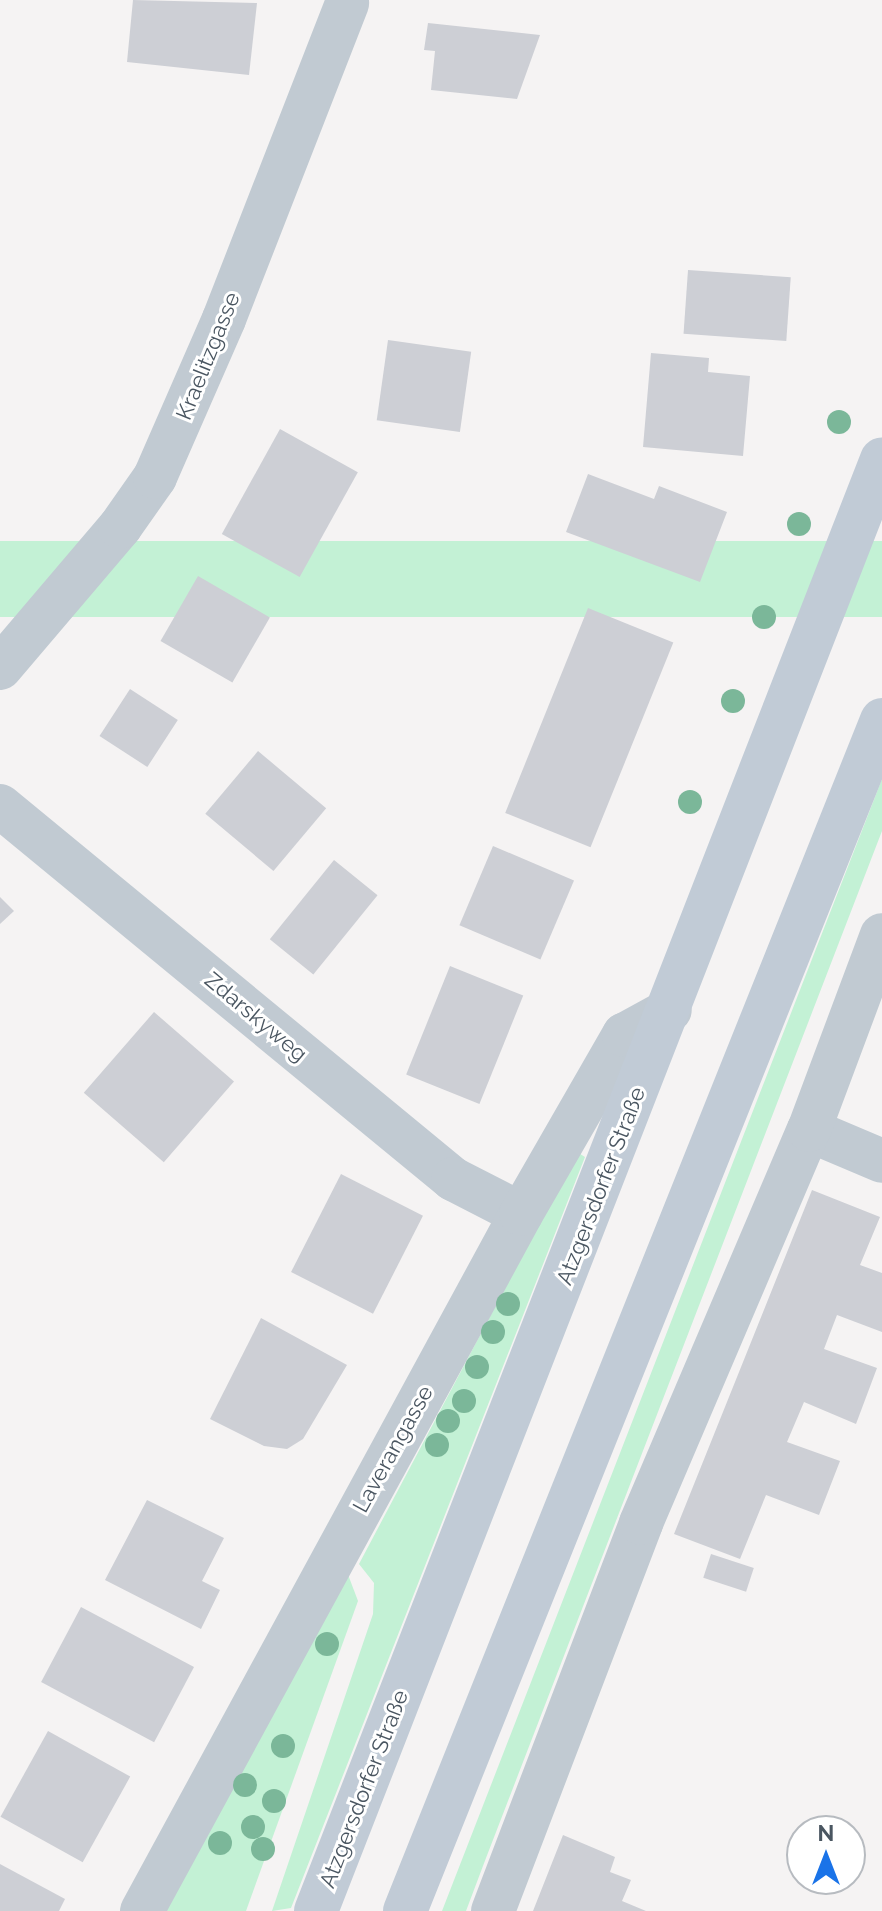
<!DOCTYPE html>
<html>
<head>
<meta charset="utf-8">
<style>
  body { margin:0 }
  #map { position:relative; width:882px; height:1911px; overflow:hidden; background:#f5f3f3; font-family:Raleway,sans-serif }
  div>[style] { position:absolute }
  .green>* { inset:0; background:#c3f1d5; transform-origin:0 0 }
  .building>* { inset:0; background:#cdcfd5; transform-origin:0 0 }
  .minor>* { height:44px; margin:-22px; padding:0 22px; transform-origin:22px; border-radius:22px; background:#c1cad2 }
  .secondary>* { height:44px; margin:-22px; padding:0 22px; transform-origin:22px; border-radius:22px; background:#c1cbd6 }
  .trees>* { width:24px; height:24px; margin:-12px; border-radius:50%; background:#7bb799 }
  span { translate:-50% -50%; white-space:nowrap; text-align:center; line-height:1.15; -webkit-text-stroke:6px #fff; paint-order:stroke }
  .street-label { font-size:22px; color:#4a5661 }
  .north { position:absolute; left:786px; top:1815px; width:80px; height:80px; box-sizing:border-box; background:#fff; border:2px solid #b7bbc0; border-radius:50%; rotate:0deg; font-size:22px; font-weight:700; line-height:32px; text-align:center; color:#4a5661 }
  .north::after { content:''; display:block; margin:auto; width:28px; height:36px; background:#1a73e8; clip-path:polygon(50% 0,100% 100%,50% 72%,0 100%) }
</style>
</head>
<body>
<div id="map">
  <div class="green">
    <div style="left:882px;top:541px;width:76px;height:1470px;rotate:90deg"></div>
    <div style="clip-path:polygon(882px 779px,882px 831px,486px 1858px,466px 1911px,442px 1911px)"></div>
    <div style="clip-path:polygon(577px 1152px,585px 1157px,291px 1908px,272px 1911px,373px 1614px,374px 1583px,359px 1564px)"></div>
    <div style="clip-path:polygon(341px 1556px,358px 1601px,246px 1911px,151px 1911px)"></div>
  </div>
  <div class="building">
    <div style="clip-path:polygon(133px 0,257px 3px,249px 75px,127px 62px)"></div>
    <div style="clip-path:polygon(428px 23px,540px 35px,517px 99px,431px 90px,435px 51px,424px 50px)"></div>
    <div style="left:688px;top:270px;width:103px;height:64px;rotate:4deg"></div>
    <div style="left:388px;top:340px;width:84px;height:81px;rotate:8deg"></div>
    <div style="clip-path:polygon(651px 353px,709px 358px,708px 372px,750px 376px,743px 456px,643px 447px)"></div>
    <div style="left:280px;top:429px;width:89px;height:120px;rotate:29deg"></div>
    <div style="clip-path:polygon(588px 474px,654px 499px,659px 486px,727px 512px,700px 582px,566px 532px)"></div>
    <div style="left:198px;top:576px;width:83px;height:75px;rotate:30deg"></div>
    <div style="left:588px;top:608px;width:92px;height:221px;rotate:22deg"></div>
    <div style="left:130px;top:689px;width:57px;height:56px;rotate:33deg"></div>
    <div style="left:258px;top:751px;width:89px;height:82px;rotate:40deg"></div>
    <div style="left:493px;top:846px;width:88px;height:86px;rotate:23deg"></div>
    <div style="left:334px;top:860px;width:56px;height:102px;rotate:39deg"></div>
    <div style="clip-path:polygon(0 897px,14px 911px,0 924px)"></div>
    <div style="left:450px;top:966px;width:79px;height:117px;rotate:22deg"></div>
    <div style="left:154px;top:1012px;width:106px;height:107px;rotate:41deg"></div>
    <div style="left:341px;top:1174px;width:92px;height:110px;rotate:27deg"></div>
    <div style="clip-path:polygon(812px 1190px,880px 1217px,860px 1265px,882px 1273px,882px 1332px,837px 1315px,824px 1349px,877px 1368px,856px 1424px,804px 1402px,787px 1442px,840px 1461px,819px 1515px,766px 1495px,740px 1559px,674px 1534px)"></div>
    <div style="clip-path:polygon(261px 1318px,347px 1365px,303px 1439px,287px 1449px,264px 1446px,210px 1419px)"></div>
    <div style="clip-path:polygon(147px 1500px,224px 1538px,202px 1581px,220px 1590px,201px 1629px,105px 1580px)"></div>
    <div style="left:711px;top:1554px;width:45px;height:25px;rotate:18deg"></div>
    <div style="left:81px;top:1607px;width:128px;height:85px;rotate:28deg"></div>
    <div style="left:48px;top:1731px;width:94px;height:98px;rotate:29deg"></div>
    <div style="clip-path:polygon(563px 1835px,615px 1857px,610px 1872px,631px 1880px,622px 1901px,646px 1911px,533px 1911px)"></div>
    <div style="clip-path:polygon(0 1864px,65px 1899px,59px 1911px,0 1911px)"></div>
  </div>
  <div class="minor">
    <div style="left:0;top:668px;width:185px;rotate:-49.6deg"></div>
    <div style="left:120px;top:527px;width:61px;rotate:-55deg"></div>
    <div style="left:155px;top:477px;width:172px;rotate:-66.4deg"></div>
    <div style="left:224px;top:319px;width:339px;rotate:-68.7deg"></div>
    <div style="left:0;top:806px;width:587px;rotate:39.47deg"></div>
    <div style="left:453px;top:1179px;width:76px;rotate:27.2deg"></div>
    <div style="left:809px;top:1130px;width:79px;rotate:23deg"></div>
    <div style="left:142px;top:1911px;width:793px;rotate:-61.46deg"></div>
    <div style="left:521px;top:1214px;width:207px;rotate:-60.1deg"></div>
    <div style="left:624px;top:1035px;width:52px;rotate:-28.5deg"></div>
    <div style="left:493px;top:1911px;width:415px;rotate:-69.1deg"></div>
    <div style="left:641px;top:1523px;width:427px;rotate:-66.9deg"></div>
    <div style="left:809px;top:1130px;width:208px;rotate:-69.5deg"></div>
  </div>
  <div class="secondary">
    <div style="left:316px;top:1911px;width:1558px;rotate:-68.7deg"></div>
    <div style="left:405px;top:1911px;width:1283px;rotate:-68.17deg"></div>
  </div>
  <div class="trees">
    <div style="left:839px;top:422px"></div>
    <div style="left:799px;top:524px"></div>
    <div style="left:764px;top:617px"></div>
    <div style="left:733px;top:701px"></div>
    <div style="left:690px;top:802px"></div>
    <div style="left:508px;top:1304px"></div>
    <div style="left:493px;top:1332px"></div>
    <div style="left:477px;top:1367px"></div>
    <div style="left:464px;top:1401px"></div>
    <div style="left:448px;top:1421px"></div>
    <div style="left:437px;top:1445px"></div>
    <div style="left:327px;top:1644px"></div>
    <div style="left:283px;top:1746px"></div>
    <div style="left:245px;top:1785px"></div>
    <div style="left:274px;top:1801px"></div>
    <div style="left:253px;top:1827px"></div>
    <div style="left:220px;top:1843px"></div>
    <div style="left:263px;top:1849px"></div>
  </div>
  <div class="street-label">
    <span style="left:208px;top:356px;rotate:-68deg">Kraelitzgasse</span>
    <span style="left:256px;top:1017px;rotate:40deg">Zdarskyweg</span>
    <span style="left:601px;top:1186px;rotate:-69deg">Atzgersdorfer Straße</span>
    <span style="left:393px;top:1449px;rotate:-61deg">Laverangasse</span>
    <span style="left:364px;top:1789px;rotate:-69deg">Atzgersdorfer Straße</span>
  </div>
  <div class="north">N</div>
</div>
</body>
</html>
